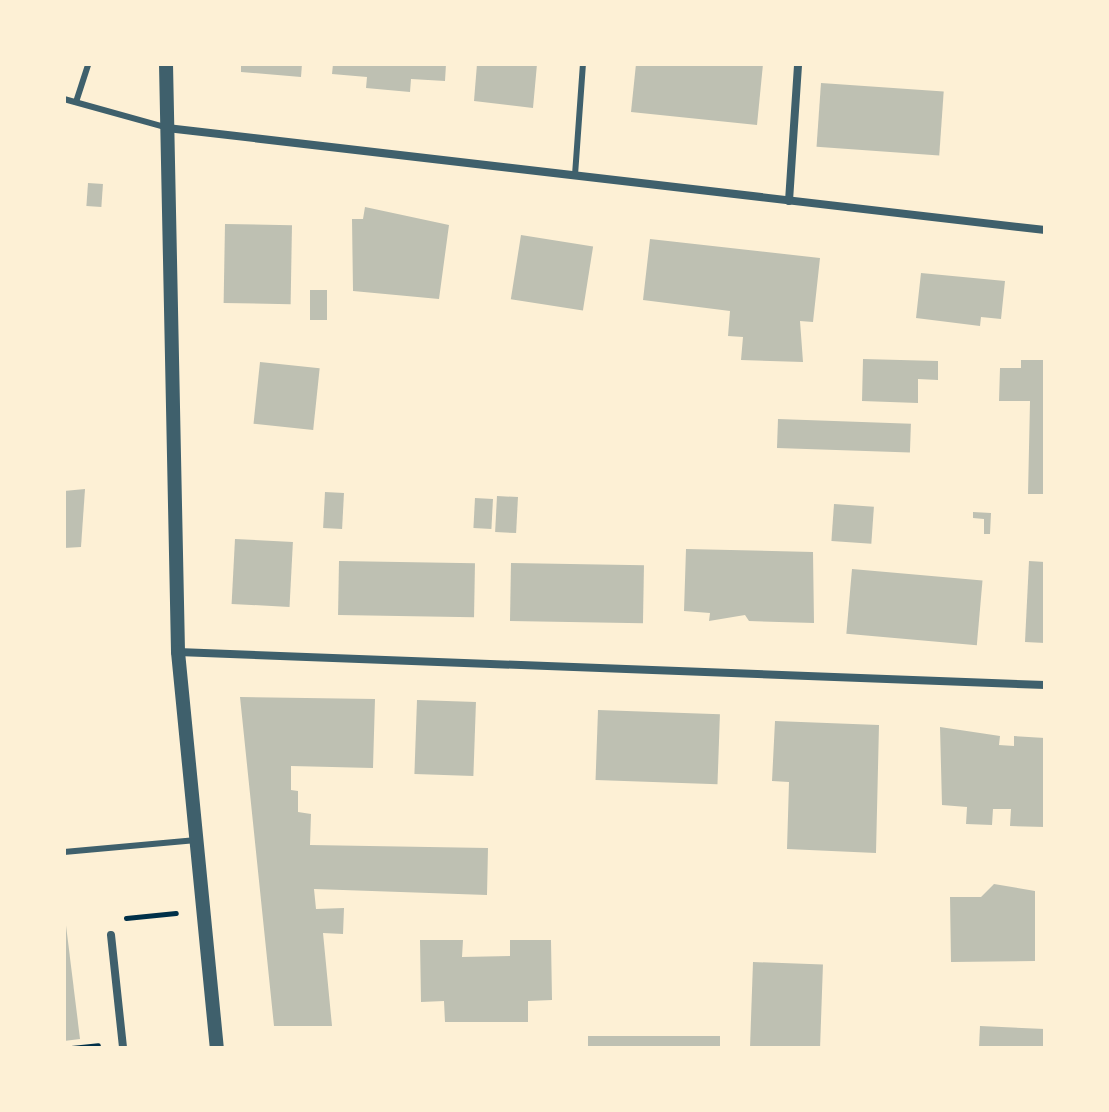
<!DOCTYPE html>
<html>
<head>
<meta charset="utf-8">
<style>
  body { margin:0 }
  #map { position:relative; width:1109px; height:1112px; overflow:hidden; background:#fdf0d5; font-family:Rubik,sans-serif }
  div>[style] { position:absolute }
  .building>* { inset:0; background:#bec0b2; transform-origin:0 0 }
  .path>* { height:5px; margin:-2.5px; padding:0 2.5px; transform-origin:2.5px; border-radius:2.5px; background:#003049 }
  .service>* { height:6px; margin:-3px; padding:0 3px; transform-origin:3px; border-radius:3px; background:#3f606c }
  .minor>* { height:8px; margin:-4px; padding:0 4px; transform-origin:4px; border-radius:4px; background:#3f606c }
  .tertiary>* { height:14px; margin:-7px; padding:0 7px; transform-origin:7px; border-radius:7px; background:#3f606c }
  span { translate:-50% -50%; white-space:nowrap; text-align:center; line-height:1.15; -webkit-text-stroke:7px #fdf0d5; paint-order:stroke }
  .frame { position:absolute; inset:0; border:66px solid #fdf0d5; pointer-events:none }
</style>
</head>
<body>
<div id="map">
  <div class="building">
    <div style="clip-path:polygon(241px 64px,302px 64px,301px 77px,241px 72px)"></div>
    <div style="clip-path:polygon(333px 64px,446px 64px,445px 81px,411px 79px,410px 92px,366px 88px,367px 77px,332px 74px)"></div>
    <div style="clip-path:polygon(477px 64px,537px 64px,533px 108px,474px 101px)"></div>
    <div style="clip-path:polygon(636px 64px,763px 64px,757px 125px,631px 112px)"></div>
    <div style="left:821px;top:83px;width:123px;height:64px;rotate:4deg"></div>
    <div style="left:88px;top:183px;width:15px;height:23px;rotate:4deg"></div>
    <div style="clip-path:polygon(365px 207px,449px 225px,439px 299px,353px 291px,352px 219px,363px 219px)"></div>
    <div style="left:225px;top:224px;width:67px;height:79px;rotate:1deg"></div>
    <div style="left:521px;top:235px;width:73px;height:65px;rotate:9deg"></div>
    <div style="clip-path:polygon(650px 239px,820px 258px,813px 322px,800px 321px,803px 362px,741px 360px,743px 337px,728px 336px,730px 311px,643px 300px)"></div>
    <div style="clip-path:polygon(921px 273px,1005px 281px,1001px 319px,981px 317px,980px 326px,916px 318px)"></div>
    <div style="left:310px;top:290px;width:17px;height:30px"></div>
    <div style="clip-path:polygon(863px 359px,938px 361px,938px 380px,918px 379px,918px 403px,862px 401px)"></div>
    <div style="clip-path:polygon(1021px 360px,1045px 360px,1045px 494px,1028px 494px,1030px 401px,999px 401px,1000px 368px,1021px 368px)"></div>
    <div style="left:260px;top:362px;width:60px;height:62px;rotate:6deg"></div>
    <div style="left:778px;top:419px;width:133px;height:29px;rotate:2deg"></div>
    <div style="clip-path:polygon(85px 489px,81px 547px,64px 548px,64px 491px)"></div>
    <div style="left:325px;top:492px;width:19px;height:36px;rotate:3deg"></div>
    <div style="left:497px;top:496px;width:21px;height:36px;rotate:3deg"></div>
    <div style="left:475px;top:498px;width:18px;height:30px;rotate:3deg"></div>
    <div style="left:834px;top:504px;width:40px;height:37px;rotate:4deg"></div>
    <div style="clip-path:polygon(973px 512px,991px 513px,990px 534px,984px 534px,984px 519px,973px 518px)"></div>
    <div style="left:235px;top:539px;width:58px;height:65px;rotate:3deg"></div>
    <div style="clip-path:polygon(686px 549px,813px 552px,814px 623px,749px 621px,745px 615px,709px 621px,710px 613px,684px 611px)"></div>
    <div style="left:339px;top:561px;width:136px;height:54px;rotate:1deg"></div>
    <div style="clip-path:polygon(1029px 561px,1045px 562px,1045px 643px,1025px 642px)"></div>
    <div style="left:511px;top:563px;width:133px;height:58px;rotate:1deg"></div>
    <div style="left:852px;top:569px;width:131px;height:65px;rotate:5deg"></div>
    <div style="clip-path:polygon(240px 697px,375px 699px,373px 768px,291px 766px,291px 790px,298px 791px,298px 812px,311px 814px,310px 845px,488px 848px,487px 895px,314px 889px,316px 909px,344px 908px,343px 934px,323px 933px,332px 1026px,274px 1026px)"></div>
    <div style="left:417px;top:700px;width:59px;height:74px;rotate:2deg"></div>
    <div style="left:598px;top:710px;width:122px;height:70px;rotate:2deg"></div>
    <div style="clip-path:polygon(775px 721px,879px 725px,876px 853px,787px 849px,789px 782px,772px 781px)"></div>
    <div style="clip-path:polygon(940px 727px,1000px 736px,999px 745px,1014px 746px,1014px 736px,1045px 738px,1045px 827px,1010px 826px,1011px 809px,993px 809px,992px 825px,966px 824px,967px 807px,942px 805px)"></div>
    <div style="clip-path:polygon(994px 884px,1035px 891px,1035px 961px,951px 962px,950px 897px,981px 897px)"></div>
    <div style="clip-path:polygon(64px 909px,80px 1039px,64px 1041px)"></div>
    <div style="clip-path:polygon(420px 940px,463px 940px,462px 957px,510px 956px,510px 940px,551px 940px,552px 1000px,528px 1001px,528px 1022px,445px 1022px,444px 1001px,421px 1002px)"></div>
    <div style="left:753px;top:962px;width:70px;height:86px;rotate:2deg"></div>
    <div style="clip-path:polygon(980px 1026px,1045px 1029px,1045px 1048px,979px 1048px)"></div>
    <div style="left:720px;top:1036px;width:12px;height:132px;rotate:90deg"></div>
  </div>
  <div class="path">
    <div style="left:126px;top:918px;width:50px;rotate:-5.7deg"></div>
    <div style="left:71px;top:1048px;width:27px;rotate:-6deg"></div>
  </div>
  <div class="service">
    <div style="left:64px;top:99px;width:105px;rotate:15.5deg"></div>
    <div style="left:76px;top:102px;width:40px;rotate:-72deg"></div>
    <div style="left:575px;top:175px;width:111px;rotate:-85.9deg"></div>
    <div style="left:64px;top:852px;width:133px;rotate:-5.2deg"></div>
  </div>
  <div class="minor">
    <div style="left:167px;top:128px;width:884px;rotate:6.63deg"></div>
    <div style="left:789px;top:201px;width:137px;rotate:-86.2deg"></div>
    <div style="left:178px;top:652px;width:868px;rotate:2.18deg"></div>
    <div style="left:111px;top:935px;width:114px;rotate:83.9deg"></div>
  </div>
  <div class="tertiary">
    <div style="left:166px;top:64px;width:588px;rotate:88.83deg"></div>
    <div style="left:178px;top:652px;width:398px;rotate:84.4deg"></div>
  </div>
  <div class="frame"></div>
</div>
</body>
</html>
